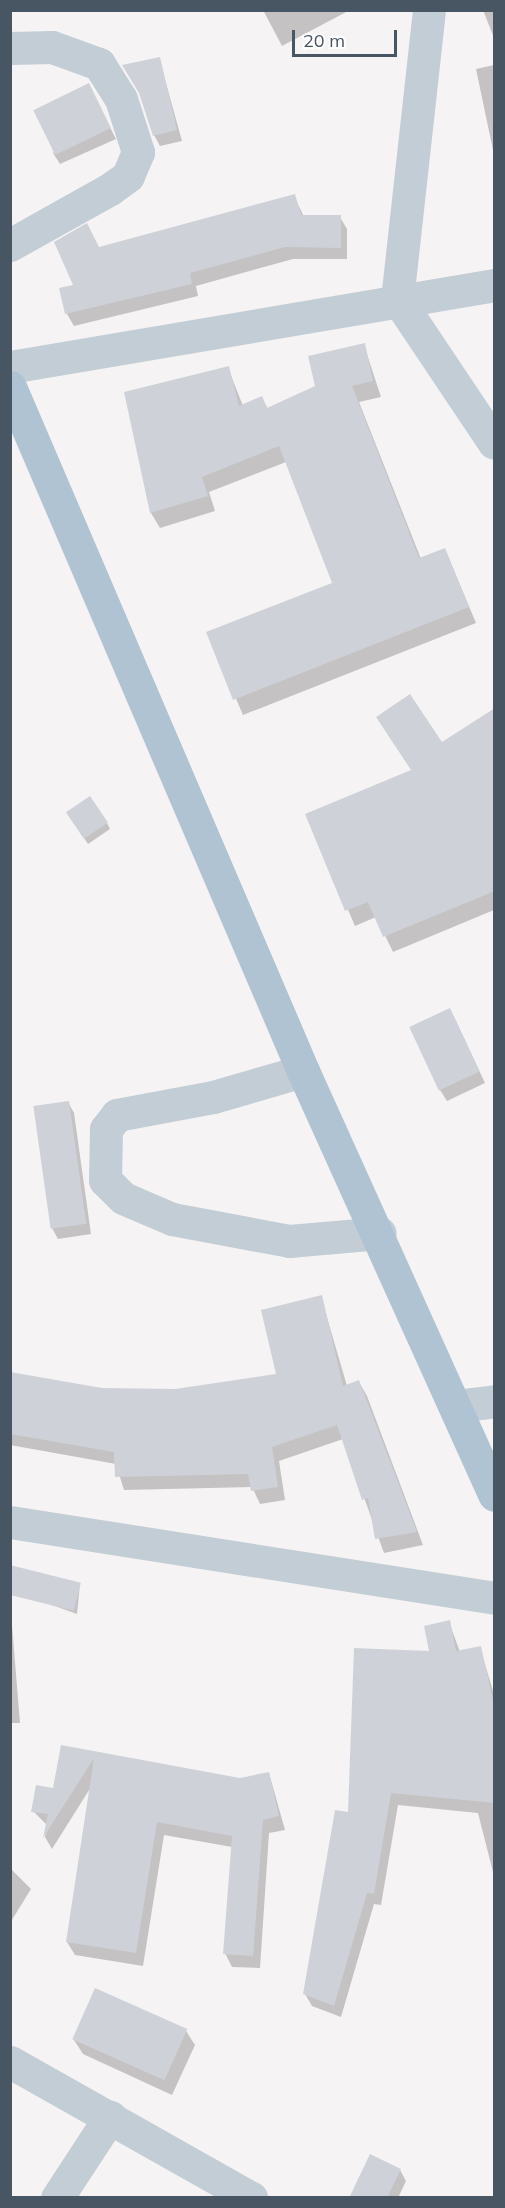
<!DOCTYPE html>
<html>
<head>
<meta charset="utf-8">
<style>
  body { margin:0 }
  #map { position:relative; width:505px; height:2208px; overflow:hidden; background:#f5f3f3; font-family:Mulish,sans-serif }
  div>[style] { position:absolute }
  .shadow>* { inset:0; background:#0003 }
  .building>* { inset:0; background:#ced2d8; transform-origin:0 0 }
  .minor>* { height:33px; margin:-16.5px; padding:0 16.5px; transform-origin:16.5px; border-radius:16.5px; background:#c3cdd5 }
  .major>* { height:33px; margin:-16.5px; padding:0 16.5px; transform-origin:16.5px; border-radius:16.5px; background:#b0c3d3 }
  span { translate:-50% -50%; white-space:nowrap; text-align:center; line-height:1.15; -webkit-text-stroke:4.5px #fff; paint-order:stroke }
  .frame { position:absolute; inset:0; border:12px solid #485663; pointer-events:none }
  .scale { position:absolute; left:292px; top:30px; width:105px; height:27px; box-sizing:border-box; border:3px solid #485663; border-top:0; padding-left:8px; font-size:18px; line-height:21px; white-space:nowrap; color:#485663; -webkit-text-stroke:4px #fff; paint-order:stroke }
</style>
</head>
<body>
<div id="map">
  <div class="shadow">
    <div style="clip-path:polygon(263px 10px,350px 10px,282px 46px)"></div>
    <div style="clip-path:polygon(483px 10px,494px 10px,494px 38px)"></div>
    <div style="clip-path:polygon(159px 58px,182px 141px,160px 146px,154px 135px)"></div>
    <div style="clip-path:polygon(494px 65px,494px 155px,476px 69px)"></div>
    <div style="clip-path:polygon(94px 96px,116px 139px,60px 164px,53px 153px)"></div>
    <div style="clip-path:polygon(294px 196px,304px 217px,340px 217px,347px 229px,347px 259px,293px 259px,196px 286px,198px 296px,74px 326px,67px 314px,61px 289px,76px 286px,99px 248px)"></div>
    <div style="clip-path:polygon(364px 345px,381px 397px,359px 402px,421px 559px,445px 549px,476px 623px,243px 715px,208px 633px,334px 584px,286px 462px,209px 492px,215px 511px,160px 528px,151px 513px,228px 368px,243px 406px,262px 398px,268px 409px,317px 387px)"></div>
    <div style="clip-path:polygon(494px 709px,494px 910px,393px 952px,376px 917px,355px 926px,307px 815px,412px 771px)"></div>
    <div style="clip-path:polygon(71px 818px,107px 823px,110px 829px,88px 844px)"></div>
    <div style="clip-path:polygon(456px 1021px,485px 1083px,447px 1101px,440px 1090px)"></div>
    <div style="clip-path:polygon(68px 1102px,74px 1113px,91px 1234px,58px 1239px,52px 1228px)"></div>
    <div style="clip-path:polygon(321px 1297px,347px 1386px,359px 1382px,367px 1396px,423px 1545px,384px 1553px,343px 1439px,279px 1461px,285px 1500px,260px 1504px,252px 1487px,124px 1490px,116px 1464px,10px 1445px,10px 1373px,102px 1389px,175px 1391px,278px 1375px)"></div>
    <div style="clip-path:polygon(80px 1584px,77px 1614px,38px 1600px)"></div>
    <div style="clip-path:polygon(10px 1601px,20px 1723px,10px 1723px)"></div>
    <div style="clip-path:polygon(449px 1622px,460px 1652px,480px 1648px,494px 1694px,494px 1876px,478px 1813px,398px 1805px,381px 1905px,374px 1904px,341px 2017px,312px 2006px,305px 1994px,350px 1814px)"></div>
    <div style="clip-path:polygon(62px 1747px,240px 1780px,269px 1773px,285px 1830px,269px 1833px,260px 1968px,232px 1967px,225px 1953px,232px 1847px,164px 1835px,143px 1966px,75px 1955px,67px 1942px,91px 1787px,52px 1849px,45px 1837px,47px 1825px,33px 1811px,54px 1790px)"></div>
    <div style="clip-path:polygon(10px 1868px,31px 1889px,10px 1923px)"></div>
    <div style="clip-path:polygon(186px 2031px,195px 2045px,172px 2095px,83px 2054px,74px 2040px)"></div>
    <div style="clip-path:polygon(400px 2170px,406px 2181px,398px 2198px,350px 2198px)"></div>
  </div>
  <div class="building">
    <div style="clip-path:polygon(160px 57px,177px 130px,153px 136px,139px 93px,122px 65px)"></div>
    <div style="left:89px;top:83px;width:50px;height:62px;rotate:64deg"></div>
    <div style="clip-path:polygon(295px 194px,301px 215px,341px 215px,341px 248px,285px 247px,190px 273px,192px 284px,65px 314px,59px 288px,73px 285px,54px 242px,87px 223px,99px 247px)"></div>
    <div style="clip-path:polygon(365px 343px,373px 381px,352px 386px,419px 558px,445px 548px,469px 607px,233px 700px,206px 632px,332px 583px,279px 446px,202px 477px,208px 496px,150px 513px,124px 392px,229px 366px,239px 406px,262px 396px,267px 408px,315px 386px,308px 356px)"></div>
    <div style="clip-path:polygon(410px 694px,442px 742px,495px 708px,495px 891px,383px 937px,368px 902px,345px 911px,305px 814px,411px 770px,376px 717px)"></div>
    <div style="left:90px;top:796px;width:32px;height:29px;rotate:56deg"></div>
    <div style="left:450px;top:1008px;width:70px;height:45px;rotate:65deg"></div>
    <div style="left:69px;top:1101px;width:124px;height:36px;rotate:82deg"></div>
    <div style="clip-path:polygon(322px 1295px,343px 1386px,359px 1380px,417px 1532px,375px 1539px,368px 1498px,362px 1500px,337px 1425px,272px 1447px,278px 1487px,251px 1491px,248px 1474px,115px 1477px,114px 1452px,10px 1434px,10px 1372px,102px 1388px,175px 1389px,276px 1374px,261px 1310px)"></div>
    <div style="left:10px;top:1565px;width:73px;height:29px;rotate:14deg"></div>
    <div style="clip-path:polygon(450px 1620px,456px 1651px,481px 1646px,495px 1709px,495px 1803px,391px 1793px,374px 1894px,367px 1893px,334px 2006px,303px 1994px,335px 1810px,348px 1812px,354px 1648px,429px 1651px,424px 1626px)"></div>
    <div style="clip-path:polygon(61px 1745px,240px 1778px,269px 1772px,279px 1816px,263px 1820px,253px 1956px,223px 1954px,232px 1836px,157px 1822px,136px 1953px,66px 1942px,94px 1758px,43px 1838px,48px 1814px,31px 1812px,36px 1785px,53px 1788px)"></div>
    <div style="left:95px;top:1988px;width:101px;height:56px;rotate:24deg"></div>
    <div style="clip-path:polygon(370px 2154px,401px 2169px,387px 2198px,349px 2198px)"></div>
  </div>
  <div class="minor">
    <div style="left:429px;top:10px;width:290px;rotate:96.3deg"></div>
    <div style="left:397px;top:298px;width:174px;rotate:56.2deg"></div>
    <div style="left:10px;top:48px;width:42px;rotate:-1.4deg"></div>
    <div style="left:52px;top:47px;width:50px;rotate:19.9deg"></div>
    <div style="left:99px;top:64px;width:41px;rotate:57.8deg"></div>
    <div style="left:121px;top:99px;width:56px;rotate:72.2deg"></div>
    <div style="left:138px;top:152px;width:26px;rotate:113deg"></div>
    <div style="left:128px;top:176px;width:22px;rotate:144deg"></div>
    <div style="left:110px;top:189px;width:115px;rotate:150.8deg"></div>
    <div style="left:10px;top:367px;width:491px;rotate:-9.6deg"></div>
    <div style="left:303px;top:1071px;width:94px;rotate:163.9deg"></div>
    <div style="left:213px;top:1097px;width:98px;rotate:169.4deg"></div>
    <div style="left:117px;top:1115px;width:18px;rotate:128deg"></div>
    <div style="left:106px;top:1129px;width:51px;rotate:91.1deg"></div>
    <div style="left:105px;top:1180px;width:25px;rotate:45deg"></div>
    <div style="left:123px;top:1198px;width:53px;rotate:23.2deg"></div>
    <div style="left:172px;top:1219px;width:119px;rotate:10.6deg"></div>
    <div style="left:289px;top:1241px;width:91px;rotate:-5deg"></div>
    <div style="left:456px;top:1406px;width:38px;rotate:-7deg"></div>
    <div style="left:10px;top:1522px;width:490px;rotate:8.9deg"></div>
    <div style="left:10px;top:2062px;width:277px;rotate:29.4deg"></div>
    <div style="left:57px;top:2198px;width:97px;rotate:-56.8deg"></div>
  </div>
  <div class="major">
    <div style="left:10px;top:387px;width:744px;rotate:66.81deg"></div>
    <div style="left:303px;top:1071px;width:465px;rotate:65.7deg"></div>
  </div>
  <div class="frame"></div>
  <div class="scale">20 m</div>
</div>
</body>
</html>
